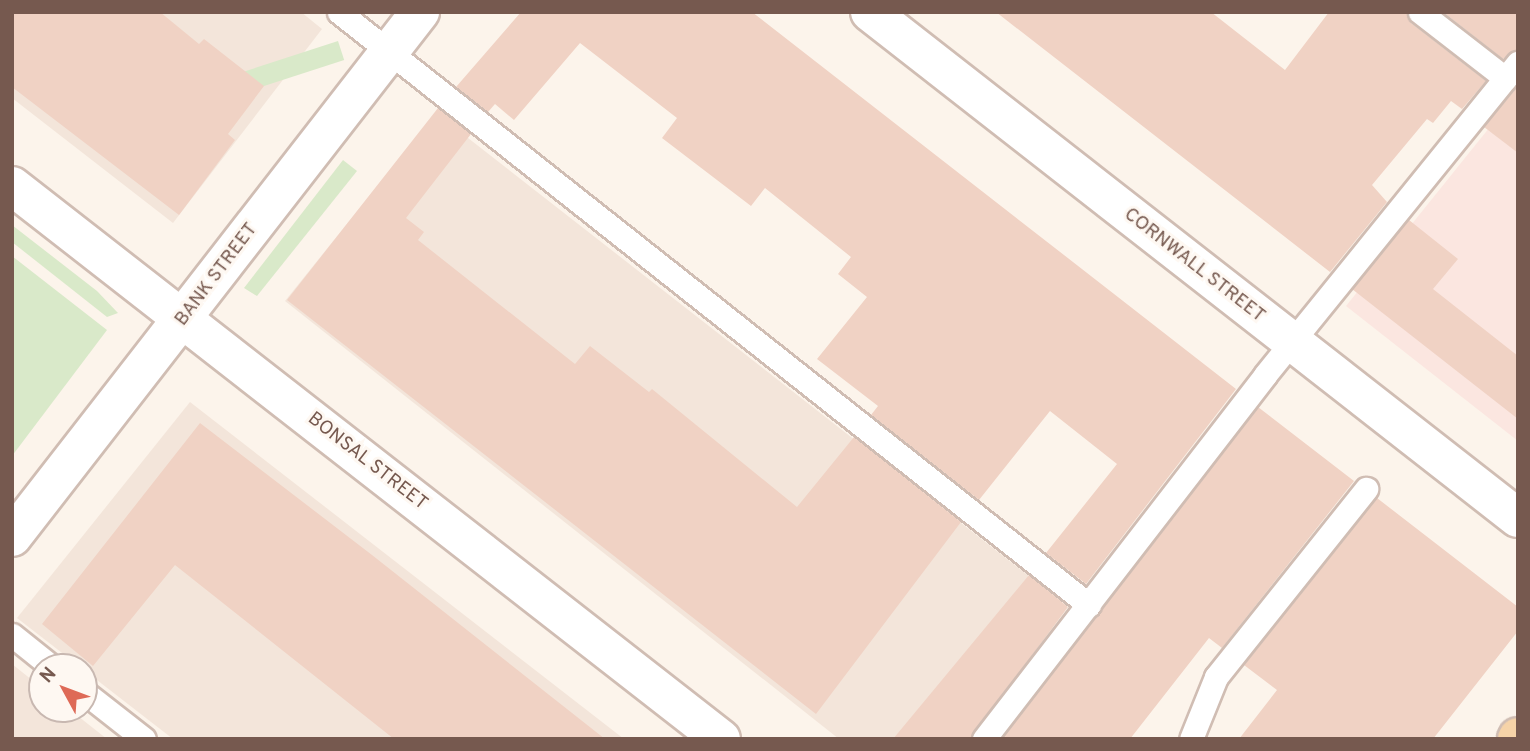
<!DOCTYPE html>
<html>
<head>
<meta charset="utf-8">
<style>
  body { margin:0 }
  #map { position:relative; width:1530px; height:751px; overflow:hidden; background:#fcf4eb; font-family:Overpass,sans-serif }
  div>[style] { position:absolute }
  .residential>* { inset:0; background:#f3e5da }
  .commercial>* { inset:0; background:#fbe6e0 }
  .green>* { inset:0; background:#d9e9c9; transform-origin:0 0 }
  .building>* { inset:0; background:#f0d2c4 }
  .roads { filter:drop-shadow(2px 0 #d0bdb3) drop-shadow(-2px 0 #d0bdb3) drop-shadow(0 2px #d0bdb3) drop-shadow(0 -2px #d0bdb3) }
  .lane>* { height:23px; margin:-11.5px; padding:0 11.5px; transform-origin:11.5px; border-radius:11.5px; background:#fff }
  .street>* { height:38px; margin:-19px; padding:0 19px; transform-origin:19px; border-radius:19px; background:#fff }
  .primary>* { height:38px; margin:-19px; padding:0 19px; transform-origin:19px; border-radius:19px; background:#f6d3a8 }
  span { translate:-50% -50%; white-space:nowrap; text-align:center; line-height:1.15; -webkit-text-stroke:6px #fef8f2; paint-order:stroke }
  .street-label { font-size:19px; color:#76594f }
  .frame { position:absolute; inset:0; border:14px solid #76594f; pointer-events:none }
  .north { position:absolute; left:28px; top:653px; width:70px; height:70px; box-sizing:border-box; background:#fef8f2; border:2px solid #c8b8b1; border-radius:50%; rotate:311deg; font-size:19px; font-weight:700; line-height:28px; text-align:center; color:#76594f }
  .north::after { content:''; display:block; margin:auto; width:24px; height:32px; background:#de6a57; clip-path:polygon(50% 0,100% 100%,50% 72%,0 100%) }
</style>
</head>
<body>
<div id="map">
  <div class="residential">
    <div style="clip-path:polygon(12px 12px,301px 12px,322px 29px,173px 223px,12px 98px)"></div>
    <div style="clip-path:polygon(436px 113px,1061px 601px,955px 739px,839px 739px,285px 301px)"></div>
    <div style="clip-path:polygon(190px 402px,624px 739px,173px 739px,17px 618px)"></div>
    <div style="clip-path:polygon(12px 664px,42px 688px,42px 709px,69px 709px,107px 739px,12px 739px)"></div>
  </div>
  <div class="commercial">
    <div style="clip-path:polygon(1518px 92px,1518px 441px,1346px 306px)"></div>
  </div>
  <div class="green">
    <div style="left:338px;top:41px;width:20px;height:251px;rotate:72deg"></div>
    <div style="clip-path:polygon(343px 160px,357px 171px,257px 296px,244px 288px)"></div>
    <div style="clip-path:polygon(12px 225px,97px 291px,118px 313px,107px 317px,12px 242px)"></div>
    <div style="clip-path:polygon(12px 256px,107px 330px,12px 456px)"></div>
  </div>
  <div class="building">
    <div style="clip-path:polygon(12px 12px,160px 12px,199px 44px,204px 39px,264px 86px,228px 134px,235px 140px,179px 215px,12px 87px)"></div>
    <div style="clip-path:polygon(521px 12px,752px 12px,1236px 389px,1086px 584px,1046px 553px,1117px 464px,1050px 411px,979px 500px,871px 415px,878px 406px,817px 359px,867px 297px,838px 274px,851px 257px,765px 188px,751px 206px,662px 138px,677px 118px,580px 43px,514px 120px,495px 104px,488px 112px,456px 87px)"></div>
    <div style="clip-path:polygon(996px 12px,1211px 12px,1285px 70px,1329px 12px,1406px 12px,1411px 23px,1486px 81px,1462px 109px,1451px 101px,1433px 123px,1427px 119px,1372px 185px,1387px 202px,1330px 272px)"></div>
    <div style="clip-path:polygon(1443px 12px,1518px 12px,1518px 49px,1503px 59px)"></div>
    <div style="clip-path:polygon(1518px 86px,1518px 153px,1484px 127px)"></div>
    <div style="clip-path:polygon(438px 108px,471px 134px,406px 218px,424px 232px,418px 240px,575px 364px,590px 346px,649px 392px,652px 389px,797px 507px,854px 437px,961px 522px,816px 714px,287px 300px)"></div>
    <div style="clip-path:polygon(1409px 220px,1458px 259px,1433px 289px,1518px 356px,1518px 419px,1352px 289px)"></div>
    <div style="clip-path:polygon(1258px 407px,1354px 481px,1222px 648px,1209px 638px,1130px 739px,1002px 739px)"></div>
    <div style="clip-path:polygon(200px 423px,372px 555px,605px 739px,394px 739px,175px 565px,93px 666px,42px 624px)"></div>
    <div style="clip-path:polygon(1377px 498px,1518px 607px,1518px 631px,1433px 739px,1239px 739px,1277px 690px,1244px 665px)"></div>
    <div style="clip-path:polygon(1029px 575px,1068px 607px,970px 739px,893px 739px)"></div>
  </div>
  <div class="roads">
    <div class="lane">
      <div style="left:339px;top:12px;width:956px;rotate:38.33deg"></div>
      <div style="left:1420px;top:12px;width:108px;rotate:37.8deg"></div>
      <div style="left:12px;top:635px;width:51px;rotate:38.7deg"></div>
      <div style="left:84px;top:692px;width:76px;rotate:38.1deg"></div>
      <div style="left:984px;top:739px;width:460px;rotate:-52.3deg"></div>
      <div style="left:1265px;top:375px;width:402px;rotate:-51deg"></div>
      <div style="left:1191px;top:739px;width:67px;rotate:-68deg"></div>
      <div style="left:1216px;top:677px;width:241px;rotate:-51.4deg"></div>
    </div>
    <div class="street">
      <div style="left:870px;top:12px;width:822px;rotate:37.99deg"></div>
      <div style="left:12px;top:186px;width:899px;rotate:37.95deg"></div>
      <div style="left:12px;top:537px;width:665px;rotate:-52.15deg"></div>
    </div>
    <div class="primary">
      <div style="left:1517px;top:739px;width:2px;rotate:-63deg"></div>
    </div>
  </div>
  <div class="street-label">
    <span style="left:1194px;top:266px;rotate:38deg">CORNWALL STREET</span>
    <span style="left:217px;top:275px;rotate:-53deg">BANK STREET</span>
    <span style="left:367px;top:462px;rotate:38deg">BONSAL STREET</span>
  </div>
  <div class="frame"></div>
  <div class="north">N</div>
</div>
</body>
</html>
